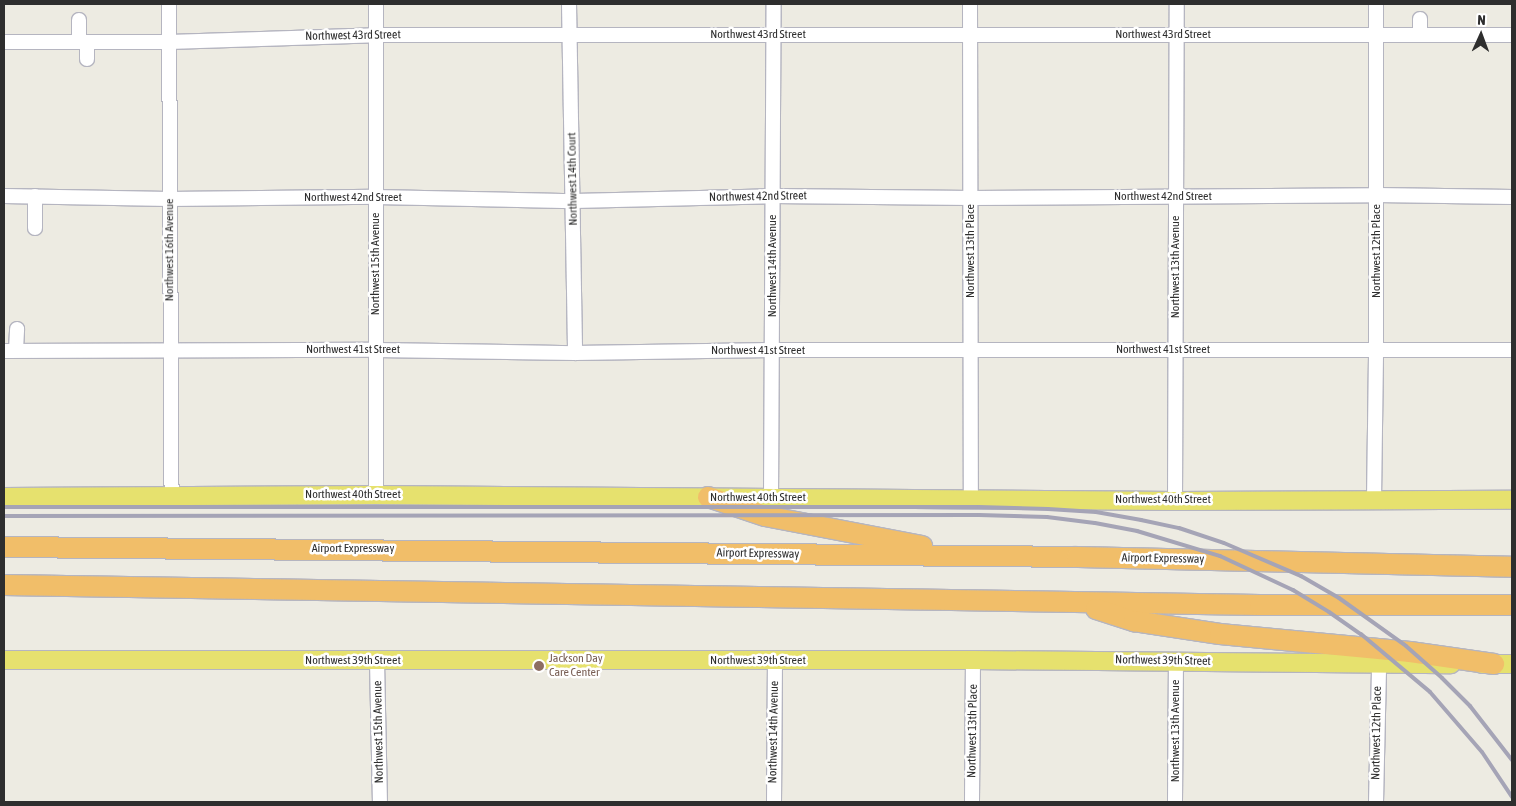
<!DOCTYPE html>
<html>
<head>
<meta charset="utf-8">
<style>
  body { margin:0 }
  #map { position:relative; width:1516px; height:806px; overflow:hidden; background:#edebe2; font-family:"Asap Condensed",sans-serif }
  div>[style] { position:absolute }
  .roads { filter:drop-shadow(1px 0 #b5b5c0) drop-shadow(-1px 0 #b5b5c0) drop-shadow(0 1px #b5b5c0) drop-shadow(0 -1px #b5b5c0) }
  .minor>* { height:14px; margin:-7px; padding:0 7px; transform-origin:7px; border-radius:7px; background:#fff }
  .major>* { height:18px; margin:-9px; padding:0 9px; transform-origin:9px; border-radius:9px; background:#e6e16e }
  .highway>* { height:20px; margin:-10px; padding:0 10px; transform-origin:10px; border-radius:10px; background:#f1be69 }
  .rail>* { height:4px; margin:-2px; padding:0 2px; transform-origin:2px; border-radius:2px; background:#a5a4b6 }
  .dots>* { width:14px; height:14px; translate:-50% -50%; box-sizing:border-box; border:2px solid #fff; border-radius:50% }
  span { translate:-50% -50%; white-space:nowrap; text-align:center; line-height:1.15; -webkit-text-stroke:5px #fff; paint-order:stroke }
  .street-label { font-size:12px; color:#2e2e2e }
  .education-label { font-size:12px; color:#785e54 }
  .left { translate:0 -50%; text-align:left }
  .frame { position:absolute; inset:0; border:5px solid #2e2e2e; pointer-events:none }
  .north { position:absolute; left:1456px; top:10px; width:50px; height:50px; -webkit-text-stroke:4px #fff; paint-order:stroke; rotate:2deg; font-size:14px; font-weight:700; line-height:20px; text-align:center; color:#2e2e2e }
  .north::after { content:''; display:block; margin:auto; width:18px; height:22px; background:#2e2e2e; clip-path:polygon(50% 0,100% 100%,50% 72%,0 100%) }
</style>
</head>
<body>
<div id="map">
  <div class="roads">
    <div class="minor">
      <div style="left:169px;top:4px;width:493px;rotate:89.7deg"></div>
      <div style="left:376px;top:4px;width:491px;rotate:90deg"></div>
      <div style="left:569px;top:4px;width:349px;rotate:89deg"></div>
      <div style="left:970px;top:4px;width:495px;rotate:89.9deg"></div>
      <div style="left:1420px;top:35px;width:16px;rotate:-90deg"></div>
      <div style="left:4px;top:42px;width:165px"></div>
      <div style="left:169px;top:42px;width:207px;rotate:-1.9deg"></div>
      <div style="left:376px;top:35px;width:1136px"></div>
      <div style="left:79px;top:42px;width:22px;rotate:-90deg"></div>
      <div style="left:87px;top:59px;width:17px;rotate:-90deg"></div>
      <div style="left:4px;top:196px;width:165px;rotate:1deg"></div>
      <div style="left:169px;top:199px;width:207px;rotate:-0.6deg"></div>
      <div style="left:376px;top:197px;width:198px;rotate:1.2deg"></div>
      <div style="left:574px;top:201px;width:199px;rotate:-1.4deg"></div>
      <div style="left:773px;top:196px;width:198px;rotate:0.6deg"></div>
      <div style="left:971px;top:198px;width:406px;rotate:-0.4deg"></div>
      <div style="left:1377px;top:195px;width:135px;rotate:0.8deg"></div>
      <div style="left:35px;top:196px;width:32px;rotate:90deg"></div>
      <div style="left:16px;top:350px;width:21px;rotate:-87deg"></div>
      <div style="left:4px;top:351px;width:372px;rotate:-0.2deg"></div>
      <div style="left:376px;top:350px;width:199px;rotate:0.9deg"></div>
      <div style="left:575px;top:353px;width:197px;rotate:-0.9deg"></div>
      <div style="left:772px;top:350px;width:740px"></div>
      <div style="left:771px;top:498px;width:494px;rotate:-89.7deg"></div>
      <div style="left:1374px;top:499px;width:151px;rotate:-89.2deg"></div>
      <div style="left:1376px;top:348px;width:344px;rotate:-90deg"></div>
      <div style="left:1175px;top:501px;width:497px;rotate:-89.8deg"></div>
      <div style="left:377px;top:661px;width:141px;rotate:88.8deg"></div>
      <div style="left:774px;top:802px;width:141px;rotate:-89.6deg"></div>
      <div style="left:972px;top:802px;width:142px;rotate:-89.6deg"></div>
      <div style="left:1175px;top:802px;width:142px;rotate:-89.6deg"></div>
      <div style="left:1376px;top:802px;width:137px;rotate:-88.7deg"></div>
    </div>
    <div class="major">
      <div style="left:4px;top:497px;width:372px;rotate:-0.3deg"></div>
      <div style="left:376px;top:495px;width:799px;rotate:0.43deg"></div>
      <div style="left:1175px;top:501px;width:337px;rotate:-0.2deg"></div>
      <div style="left:4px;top:660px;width:969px"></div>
      <div style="left:973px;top:660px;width:478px;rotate:0.5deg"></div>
      <div style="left:1482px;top:664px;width:30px"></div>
    </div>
    <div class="highway">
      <div style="left:708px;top:497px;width:60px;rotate:18.4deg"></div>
      <div style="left:765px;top:516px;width:160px;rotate:10.8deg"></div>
      <div style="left:4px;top:547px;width:1073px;rotate:0.53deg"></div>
      <div style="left:1077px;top:557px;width:435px;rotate:1.3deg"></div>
      <div style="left:4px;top:585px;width:1256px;rotate:0.91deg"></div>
      <div style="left:1260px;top:605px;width:252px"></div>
      <div style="left:1096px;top:609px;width:40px;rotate:18deg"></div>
      <div style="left:1134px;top:621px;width:87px;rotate:8.6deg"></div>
      <div style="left:1220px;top:634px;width:191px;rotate:5.4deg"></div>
      <div style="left:1410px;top:652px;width:85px;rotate:8.1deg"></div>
    </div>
  </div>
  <div class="rail">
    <div style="left:4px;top:507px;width:975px"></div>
    <div style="left:979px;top:507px;width:69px;rotate:1.7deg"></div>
    <div style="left:1048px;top:509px;width:48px;rotate:3.6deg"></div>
    <div style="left:1096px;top:512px;width:46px;rotate:10.1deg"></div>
    <div style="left:1141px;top:520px;width:39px;rotate:12deg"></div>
    <div style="left:1179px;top:528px;width:47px;rotate:18.4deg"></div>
    <div style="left:1224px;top:543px;width:84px;rotate:23.2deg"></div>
    <div style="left:1301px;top:576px;width:44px;rotate:30.1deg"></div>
    <div style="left:1339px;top:598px;width:82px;rotate:35.6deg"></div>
    <div style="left:1406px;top:646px;width:48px;rotate:41.6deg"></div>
    <div style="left:1442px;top:678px;width:40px;rotate:45deg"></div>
    <div style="left:1470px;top:706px;width:68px;rotate:52.1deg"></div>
    <div style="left:4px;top:516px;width:975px;rotate:-0.06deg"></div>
    <div style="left:979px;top:515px;width:68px;rotate:1.7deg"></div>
    <div style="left:1047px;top:517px;width:48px;rotate:7.1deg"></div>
    <div style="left:1095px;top:523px;width:43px;rotate:10.8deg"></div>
    <div style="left:1137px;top:531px;width:87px;rotate:16.8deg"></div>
    <div style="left:1220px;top:556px;width:81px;rotate:25deg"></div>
    <div style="left:1293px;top:590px;width:42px;rotate:31.4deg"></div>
    <div style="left:1329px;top:612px;width:39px;rotate:35deg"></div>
    <div style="left:1361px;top:634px;width:90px;rotate:40deg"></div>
    <div style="left:1430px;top:692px;width:79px;rotate:49.1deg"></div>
    <div style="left:1482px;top:752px;width:54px;rotate:56.3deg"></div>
  </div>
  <div class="dots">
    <div style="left:539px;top:666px;background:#8d6e63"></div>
  </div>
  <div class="street-label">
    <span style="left:758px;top:35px">Northwest 43rd Street</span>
    <span style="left:1163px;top:35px">Northwest 43rd Street</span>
    <span style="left:353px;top:36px;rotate:-1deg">Northwest 43rd Street</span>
    <span style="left:573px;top:179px;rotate:-91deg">Northwest 14th Court</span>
    <span style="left:758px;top:197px;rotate:-1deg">Northwest 42nd Street</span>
    <span style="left:1163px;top:197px">Northwest 42nd Street</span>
    <span style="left:353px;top:198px">Northwest 42nd Street</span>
    <span style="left:170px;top:250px;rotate:-90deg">Northwest 16th Avenue</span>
    <span style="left:971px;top:251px;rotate:-90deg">Northwest 13th Place</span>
    <span style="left:1377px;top:251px;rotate:-90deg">Northwest 12th Place</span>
    <span style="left:376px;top:264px;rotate:-90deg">Northwest 15th Avenue</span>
    <span style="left:773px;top:266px;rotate:-90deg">Northwest 14th Avenue</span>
    <span style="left:1176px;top:267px;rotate:-90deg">Northwest 13th Avenue</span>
    <span style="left:353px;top:350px">Northwest 41st Street</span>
    <span style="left:1163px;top:350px">Northwest 41st Street</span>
    <span style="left:758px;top:351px">Northwest 41st Street</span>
    <span style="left:353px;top:495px">Northwest 40th Street</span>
    <span style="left:758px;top:498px">Northwest 40th Street</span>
    <span style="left:1163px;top:500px">Northwest 40th Street</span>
    <span style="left:353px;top:549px">Airport Expressway</span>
    <span style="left:758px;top:554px;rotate:1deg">Airport Expressway</span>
    <span style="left:1163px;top:559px;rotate:1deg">Airport Expressway</span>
    <span style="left:353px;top:661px">Northwest 39th Street</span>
    <span style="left:758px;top:661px">Northwest 39th Street</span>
    <span style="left:1163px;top:661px;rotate:1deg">Northwest 39th Street</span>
    <span style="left:973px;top:731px;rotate:-89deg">Northwest 13th Place</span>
    <span style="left:1176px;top:731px;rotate:-90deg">Northwest 13th Avenue</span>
    <span style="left:379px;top:732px;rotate:-91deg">Northwest 15th Avenue</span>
    <span style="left:774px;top:732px;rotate:-89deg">Northwest 14th Avenue</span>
    <span style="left:1377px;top:733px;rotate:-89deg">Northwest 12th Place</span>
  </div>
  <div class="education-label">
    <span class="left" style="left:549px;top:666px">Jackson Day<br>Care Center</span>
  </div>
  <div class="frame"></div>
  <div class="north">N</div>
</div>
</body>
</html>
